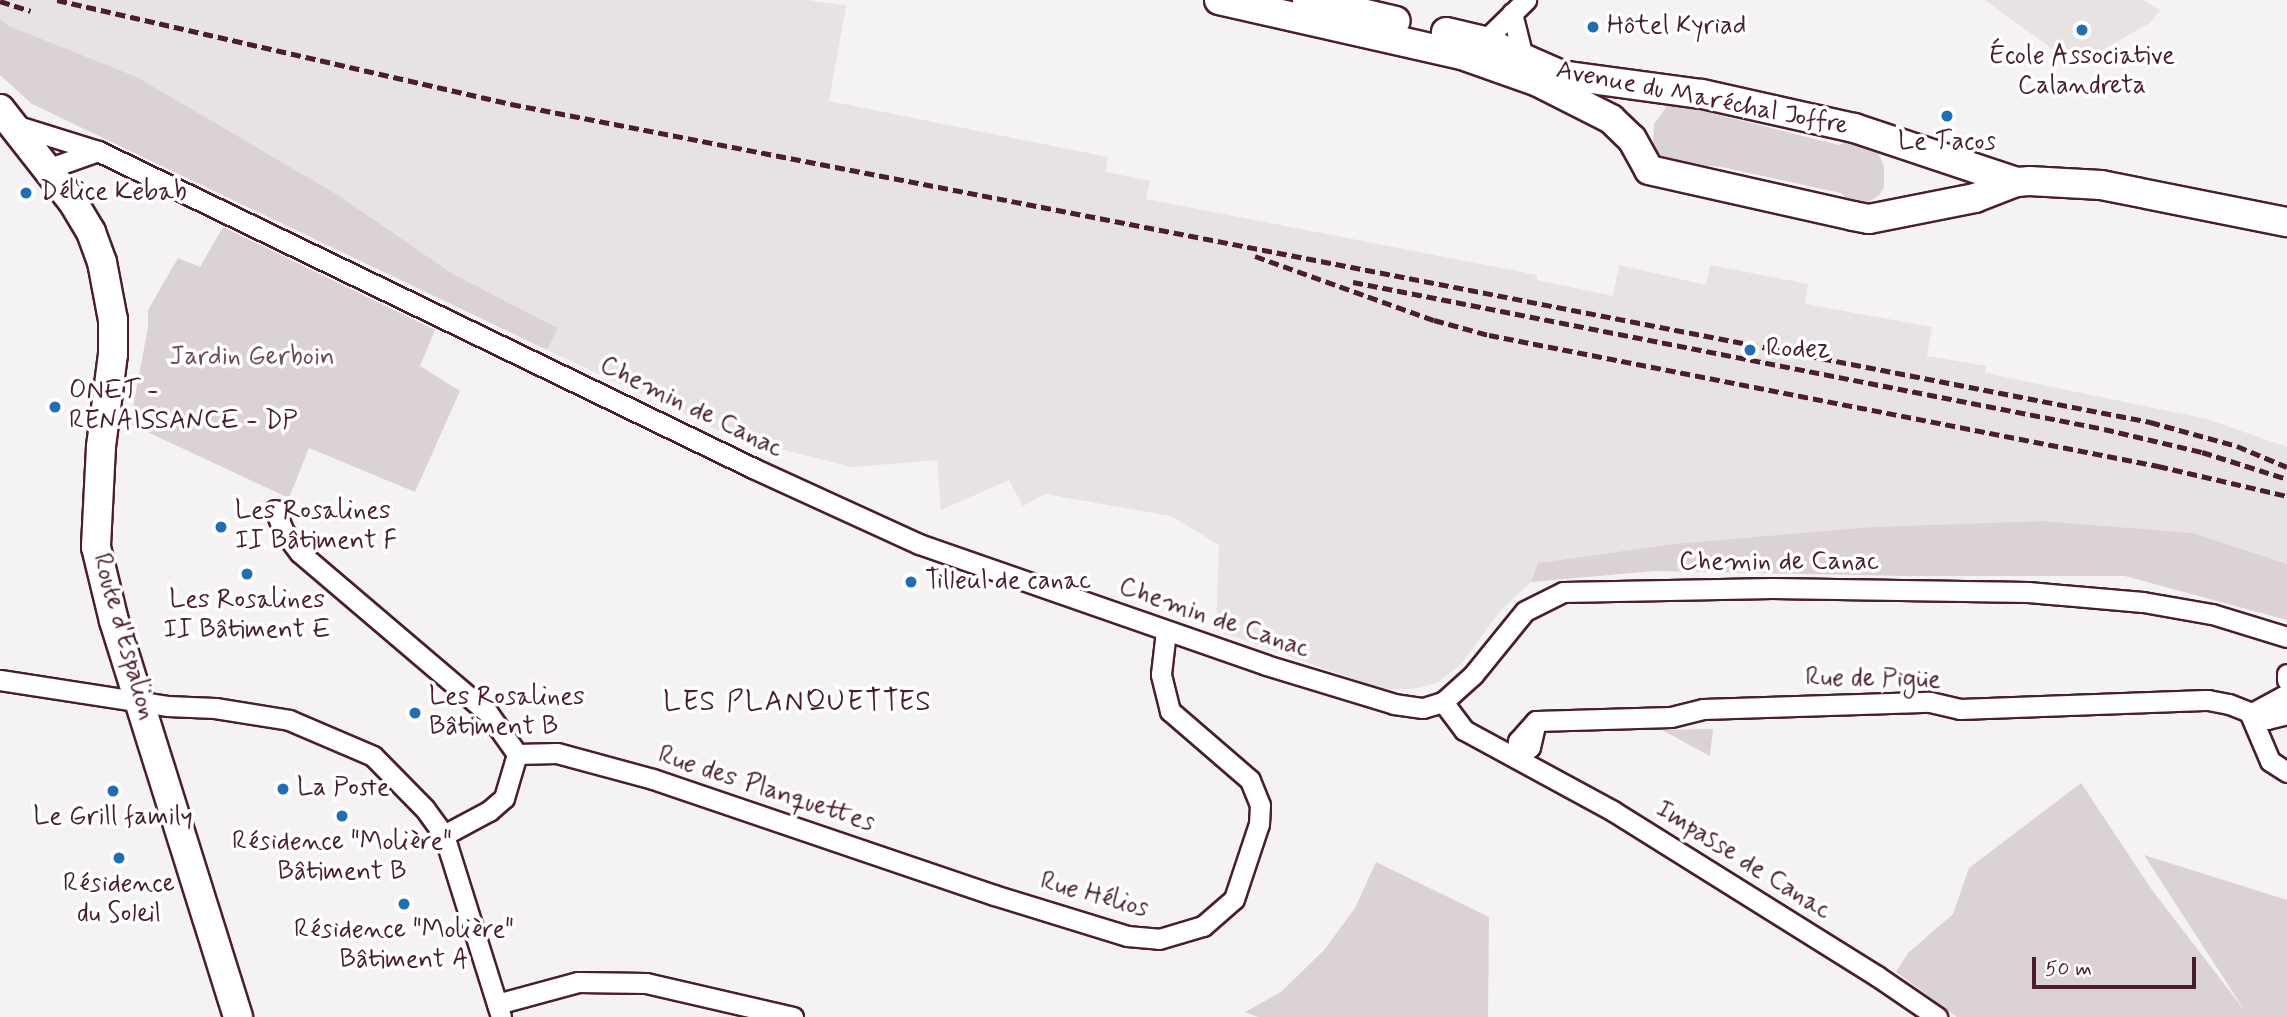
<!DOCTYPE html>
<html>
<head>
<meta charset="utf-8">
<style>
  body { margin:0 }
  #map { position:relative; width:2287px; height:1017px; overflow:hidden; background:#f4f2f2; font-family:Mynerve,sans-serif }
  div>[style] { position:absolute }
  .built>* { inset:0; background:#e7e2e3 }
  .green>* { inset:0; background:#dbd2d5 }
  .roads { filter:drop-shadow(2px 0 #4a1f2b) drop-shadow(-2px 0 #4a1f2b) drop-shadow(0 2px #4a1f2b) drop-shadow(0 -2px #4a1f2b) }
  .street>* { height:19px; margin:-9.5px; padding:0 9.5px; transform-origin:9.5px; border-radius:9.5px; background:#fff }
  .secondary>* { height:28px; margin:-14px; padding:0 14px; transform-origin:14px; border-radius:14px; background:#fff }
  .rail>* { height:5px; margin-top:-2.5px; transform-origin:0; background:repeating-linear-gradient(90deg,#4a1f2b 0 10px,transparent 0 15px) }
  .dots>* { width:19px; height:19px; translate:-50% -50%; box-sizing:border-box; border:4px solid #fff; border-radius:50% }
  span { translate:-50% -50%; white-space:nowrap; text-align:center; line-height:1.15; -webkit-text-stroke:7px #fff; paint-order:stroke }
  .poi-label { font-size:26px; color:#4a1f2b }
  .left { translate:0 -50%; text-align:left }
  .street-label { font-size:26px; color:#4a1f2b }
  .park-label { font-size:26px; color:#6e4c56 }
  .neighbourhood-label { font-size:28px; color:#4a1f2b; letter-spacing:2px }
  .scale { position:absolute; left:2032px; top:957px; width:164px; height:32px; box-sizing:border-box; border:4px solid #4a1f2b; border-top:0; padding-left:9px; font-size:21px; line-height:24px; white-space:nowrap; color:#4a1f2b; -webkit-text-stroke:5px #fff; paint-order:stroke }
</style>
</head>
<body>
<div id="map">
  <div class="built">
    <div style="clip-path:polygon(0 0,809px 0,846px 6px,829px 101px,1108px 157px,1106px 172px,1150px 181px,1146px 199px,1537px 275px,1537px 280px,1613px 296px,1619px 265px,1706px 285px,1710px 265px,1808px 284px,1805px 304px,1932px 327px,1927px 356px,1986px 366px,1985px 373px,2207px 419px,2287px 447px,2287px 564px,2193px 533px,2043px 521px,1872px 527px,1673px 544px,1538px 563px,1531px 582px,1500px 611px,1461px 664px,1437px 683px,1412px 689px,1382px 689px,1216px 630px,1219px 545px,1171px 516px,1045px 494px,1023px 506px,1009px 480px,941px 510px,937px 460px,852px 467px,736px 438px,547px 350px,557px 327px,453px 274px,338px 195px,137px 77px,9px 26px,0 19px)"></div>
    <div style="clip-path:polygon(1985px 0,2142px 0,2160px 10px,2150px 23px,2100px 51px,2062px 56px)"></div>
  </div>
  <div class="green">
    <div style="clip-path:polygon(0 19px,9px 26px,137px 77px,338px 195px,453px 274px,558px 328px,547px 350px,32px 104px,0 75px)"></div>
    <div style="clip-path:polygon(1694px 99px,1700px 110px,1839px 145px,1853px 137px,1875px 147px,1884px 166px,1884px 187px,1879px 195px,1860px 208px,1853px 206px,1841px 193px,1722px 167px,1688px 164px,1676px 168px,1660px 161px,1653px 145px,1654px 124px,1667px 106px,1678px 100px)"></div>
    <div style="clip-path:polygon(223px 227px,435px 330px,420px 366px,460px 391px,415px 492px,309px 448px,289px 498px,130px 424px,148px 327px,148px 310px,178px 258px,200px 267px)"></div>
    <div style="clip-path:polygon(2043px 521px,2193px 533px,2287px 564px,2287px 620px,2125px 576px,1905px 576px,1654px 571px,1531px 582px,1538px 563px,1673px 544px,1872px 527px)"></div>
    <div style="clip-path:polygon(1713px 729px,1710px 756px,1662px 730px)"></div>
    <div style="clip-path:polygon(2081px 783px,2152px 890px,2245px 1011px,2144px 855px,2287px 900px,2287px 1017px,1957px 1017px,1896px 972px,1908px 953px,1953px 914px,1969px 868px)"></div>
    <div style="clip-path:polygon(1376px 862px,1489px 917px,1488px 1017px,1258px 1017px,1245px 1012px,1281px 992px,1325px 949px,1355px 908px)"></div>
  </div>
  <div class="roads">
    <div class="street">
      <div style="left:1512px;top:13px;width:45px;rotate:76deg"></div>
      <div style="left:1484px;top:41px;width:59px;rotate:-44.3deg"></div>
      <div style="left:11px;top:124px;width:91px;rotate:17.2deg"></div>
      <div style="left:98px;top:151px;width:728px;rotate:25.83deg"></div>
      <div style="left:753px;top:468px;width:183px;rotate:24.6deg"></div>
      <div style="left:919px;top:544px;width:367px;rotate:19.2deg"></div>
      <div style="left:1266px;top:665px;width:134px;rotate:16.9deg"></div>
      <div style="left:1394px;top:704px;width:29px;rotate:8deg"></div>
      <div style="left:1423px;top:708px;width:21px;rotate:-17deg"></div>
      <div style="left:1443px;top:702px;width:40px;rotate:-42deg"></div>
      <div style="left:1473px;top:675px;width:82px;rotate:-50.9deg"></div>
      <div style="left:1525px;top:611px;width:42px;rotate:-26.6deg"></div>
      <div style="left:1563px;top:592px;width:209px;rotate:-1.1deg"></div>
      <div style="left:1772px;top:588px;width:256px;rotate:0.9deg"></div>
      <div style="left:2028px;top:592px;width:115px;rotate:5deg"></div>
      <div style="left:2143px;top:602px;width:70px;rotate:9.9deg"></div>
      <div style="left:2212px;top:614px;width:78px;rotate:17deg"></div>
      <div style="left:47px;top:169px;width:54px;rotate:-19.4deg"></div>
      <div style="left:275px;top:510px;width:24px;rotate:68deg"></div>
      <div style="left:284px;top:532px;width:26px;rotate:53deg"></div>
      <div style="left:300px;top:553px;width:247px;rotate:40.4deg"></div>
      <div style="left:488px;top:713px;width:50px;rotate:54.7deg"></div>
      <div style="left:2287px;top:674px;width:6px;rotate:90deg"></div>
      <div style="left:0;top:680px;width:169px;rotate:8.8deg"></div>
      <div style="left:167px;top:706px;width:48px;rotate:2.4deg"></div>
      <div style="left:215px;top:708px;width:75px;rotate:9.2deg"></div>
      <div style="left:289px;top:720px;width:91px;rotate:23.2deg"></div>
      <div style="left:373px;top:756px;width:74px;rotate:45.5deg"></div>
      <div style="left:425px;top:809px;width:32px;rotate:54deg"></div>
      <div style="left:444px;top:835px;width:191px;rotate:72.6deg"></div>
      <div style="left:1443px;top:702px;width:35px;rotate:53deg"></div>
      <div style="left:1464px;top:730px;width:170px;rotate:28.5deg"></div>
      <div style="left:1613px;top:811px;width:311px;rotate:32deg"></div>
      <div style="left:1877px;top:976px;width:73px;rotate:34.3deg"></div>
      <div style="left:2250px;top:714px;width:51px;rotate:66.9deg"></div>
      <div style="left:2270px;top:761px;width:20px;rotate:33deg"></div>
      <div style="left:2250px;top:714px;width:42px;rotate:-28.4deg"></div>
      <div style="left:1536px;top:721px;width:135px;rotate:-1.7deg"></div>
      <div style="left:1671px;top:717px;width:33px;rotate:-14deg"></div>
      <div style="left:1703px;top:709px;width:227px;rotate:-1.8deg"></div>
      <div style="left:1930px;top:702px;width:31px;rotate:13deg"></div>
      <div style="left:1960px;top:709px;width:248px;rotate:-2.1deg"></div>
      <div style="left:2208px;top:700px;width:21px;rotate:11deg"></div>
      <div style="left:2229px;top:704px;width:41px;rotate:21.5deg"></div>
      <div style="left:2267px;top:719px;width:21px;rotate:-14deg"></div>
      <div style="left:1536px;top:721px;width:27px;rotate:103deg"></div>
      <div style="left:1530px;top:747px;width:17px;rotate:140deg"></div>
      <div style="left:1517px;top:758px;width:17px;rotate:-87deg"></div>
      <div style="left:1518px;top:741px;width:27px;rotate:-48deg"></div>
      <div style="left:517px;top:754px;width:40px;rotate:-1.4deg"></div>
      <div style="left:557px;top:753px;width:99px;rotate:15.2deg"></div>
      <div style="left:653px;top:779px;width:360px;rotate:18.8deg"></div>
      <div style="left:994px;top:895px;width:139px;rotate:17.1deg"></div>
      <div style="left:1127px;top:936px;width:32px;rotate:5deg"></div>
      <div style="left:1159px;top:939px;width:46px;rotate:-16.5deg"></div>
      <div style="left:1203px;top:926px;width:41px;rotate:-41.1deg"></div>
      <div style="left:1234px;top:899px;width:79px;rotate:-71.6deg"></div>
      <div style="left:1259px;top:824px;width:19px;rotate:-87deg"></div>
      <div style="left:1260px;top:805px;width:27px;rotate:-112deg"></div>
      <div style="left:1250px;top:780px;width:106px;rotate:-139.2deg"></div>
      <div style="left:1170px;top:711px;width:38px;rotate:-104deg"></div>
      <div style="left:1161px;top:674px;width:43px;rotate:-83.4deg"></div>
      <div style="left:444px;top:835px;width:51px;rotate:-28.1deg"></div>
      <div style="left:489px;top:811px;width:20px;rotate:-41deg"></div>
      <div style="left:504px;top:798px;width:46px;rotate:-73.5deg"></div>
      <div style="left:497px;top:1004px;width:84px;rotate:-15.2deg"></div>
      <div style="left:578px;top:982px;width:68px;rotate:0.8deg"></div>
      <div style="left:646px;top:983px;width:151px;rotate:13deg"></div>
    </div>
    <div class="secondary">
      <div style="left:1219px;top:0;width:249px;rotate:12.8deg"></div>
      <div style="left:1462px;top:55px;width:81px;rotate:19.6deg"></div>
      <div style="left:1538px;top:82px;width:82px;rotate:26.9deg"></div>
      <div style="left:1611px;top:119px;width:29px;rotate:44deg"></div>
      <div style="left:1632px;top:139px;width:35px;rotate:61deg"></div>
      <div style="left:1649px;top:170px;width:209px;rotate:12.7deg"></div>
      <div style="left:1853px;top:216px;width:16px;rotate:11deg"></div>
      <div style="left:1869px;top:219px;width:108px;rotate:-11.2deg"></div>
      <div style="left:1975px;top:198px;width:44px;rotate:-21.3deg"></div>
      <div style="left:2016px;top:182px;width:13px;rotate:-4deg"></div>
      <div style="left:2029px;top:181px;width:72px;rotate:3.2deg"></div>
      <div style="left:2101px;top:185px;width:190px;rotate:11.3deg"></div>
      <div style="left:1307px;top:0;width:91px;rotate:13.3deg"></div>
      <div style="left:1446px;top:32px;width:39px;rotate:13deg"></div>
      <div style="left:1484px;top:41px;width:84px;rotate:23.8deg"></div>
      <div style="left:1561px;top:75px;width:142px;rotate:7.7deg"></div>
      <div style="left:1702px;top:94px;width:156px;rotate:12.6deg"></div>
      <div style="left:1854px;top:128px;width:171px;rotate:18.4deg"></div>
      <div style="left:0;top:109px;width:118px;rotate:51.9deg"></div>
      <div style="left:73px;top:202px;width:35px;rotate:59deg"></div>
      <div style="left:91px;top:232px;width:32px;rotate:70deg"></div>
      <div style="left:102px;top:262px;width:59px;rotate:79.3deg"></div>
      <div style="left:113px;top:320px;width:34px;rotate:90deg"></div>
      <div style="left:113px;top:354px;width:94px;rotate:97.4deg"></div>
      <div style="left:101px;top:447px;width:100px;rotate:92.9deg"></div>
      <div style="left:96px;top:547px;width:76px;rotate:76.3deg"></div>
      <div style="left:114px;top:621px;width:415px;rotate:72.6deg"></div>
    </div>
  </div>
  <div class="rail">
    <div style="left:57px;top:0;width:466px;rotate:12.9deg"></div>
    <div style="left:511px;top:104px;width:1670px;rotate:10.98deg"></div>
    <div style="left:2150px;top:422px;width:90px;rotate:15.4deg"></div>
    <div style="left:2237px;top:446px;width:54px;rotate:22.8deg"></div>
    <div style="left:0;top:1px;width:32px;rotate:18deg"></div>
    <div style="left:1255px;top:256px;width:190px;rotate:19.7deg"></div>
    <div style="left:1434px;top:320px;width:57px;rotate:15.3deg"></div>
    <div style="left:1489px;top:335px;width:682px;rotate:11.08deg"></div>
    <div style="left:2158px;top:466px;width:132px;rotate:13.1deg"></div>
    <div style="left:1353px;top:282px;width:765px;rotate:11.07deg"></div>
    <div style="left:2104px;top:429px;width:101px;rotate:13.2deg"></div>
    <div style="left:2202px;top:452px;width:89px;rotate:17.6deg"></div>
  </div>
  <div class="dots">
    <div style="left:1593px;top:27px;background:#1f6fb2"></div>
    <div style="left:2082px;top:30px;background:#1f6fb2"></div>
    <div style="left:1947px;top:116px;background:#1f6fb2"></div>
    <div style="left:26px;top:193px;background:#1f6fb2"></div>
    <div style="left:1750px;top:350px;background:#1f6fb2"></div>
    <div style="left:55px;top:407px;background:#1f6fb2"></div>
    <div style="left:221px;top:527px;background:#1f6fb2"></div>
    <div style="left:247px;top:574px;background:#1f6fb2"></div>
    <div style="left:911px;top:582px;background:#1f6fb2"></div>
    <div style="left:415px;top:713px;background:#1f6fb2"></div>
    <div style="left:283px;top:789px;background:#1f6fb2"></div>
    <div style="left:113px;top:791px;background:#1f6fb2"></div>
    <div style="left:342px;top:816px;background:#1f6fb2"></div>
    <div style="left:119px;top:858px;background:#1f6fb2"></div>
    <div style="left:404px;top:904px;background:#1f6fb2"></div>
  </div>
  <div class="poi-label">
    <span class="left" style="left:1607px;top:27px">Hôtel Kyriad</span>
    <span style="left:2082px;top:72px">École Associative<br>Calandreta</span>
    <span style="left:1947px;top:143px">Le Tacos</span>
    <span class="left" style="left:40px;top:193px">Délice Kebab</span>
    <span class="left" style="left:1766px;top:350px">Rodez</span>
    <span class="left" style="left:69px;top:407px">ONET -<br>RENAISSANCE - DP</span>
    <span class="left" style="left:235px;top:527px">Les Rosalines<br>II Bâtiment F</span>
    <span class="left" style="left:925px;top:582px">Tilleul de canac</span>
    <span style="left:247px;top:616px">Les Rosalines<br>II Bâtiment E</span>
    <span class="left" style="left:429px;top:713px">Les Rosalines<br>Bâtiment B</span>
    <span class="left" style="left:297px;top:789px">La Poste</span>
    <span style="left:113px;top:818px">Le Grill family</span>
    <span style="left:342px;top:858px">Résidence "Molière"<br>Bâtiment B</span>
    <span style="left:119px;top:900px">Résidence<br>du Soleil</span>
    <span style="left:404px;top:946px">Résidence "Molière"<br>Bâtiment A</span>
  </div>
  <div class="street-label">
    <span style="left:1702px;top:99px;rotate:11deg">Avenue du Maréchal Joffre</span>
    <span style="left:691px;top:408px;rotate:26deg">Chemin de Canac</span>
    <span style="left:1779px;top:563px">Chemin de Canac</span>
    <span style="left:1214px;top:619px;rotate:19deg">Chemin de Canac</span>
    <span style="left:123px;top:637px;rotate:74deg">Route d'Espalion</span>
    <span style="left:1873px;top:680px;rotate:1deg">Rue de Pigüe</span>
    <span style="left:766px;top:790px;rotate:18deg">Rue des Planquettes</span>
    <span style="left:1743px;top:861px;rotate:32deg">Impasse de Canac</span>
    <span style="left:1094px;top:896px;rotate:15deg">Rue Hélios</span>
  </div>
  <div class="park-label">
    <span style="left:252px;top:358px">Jardin Gerboin</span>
  </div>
  <div class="neighbourhood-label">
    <span style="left:798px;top:703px">LES PLANQUETTES</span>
  </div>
  <div class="scale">50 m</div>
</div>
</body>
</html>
